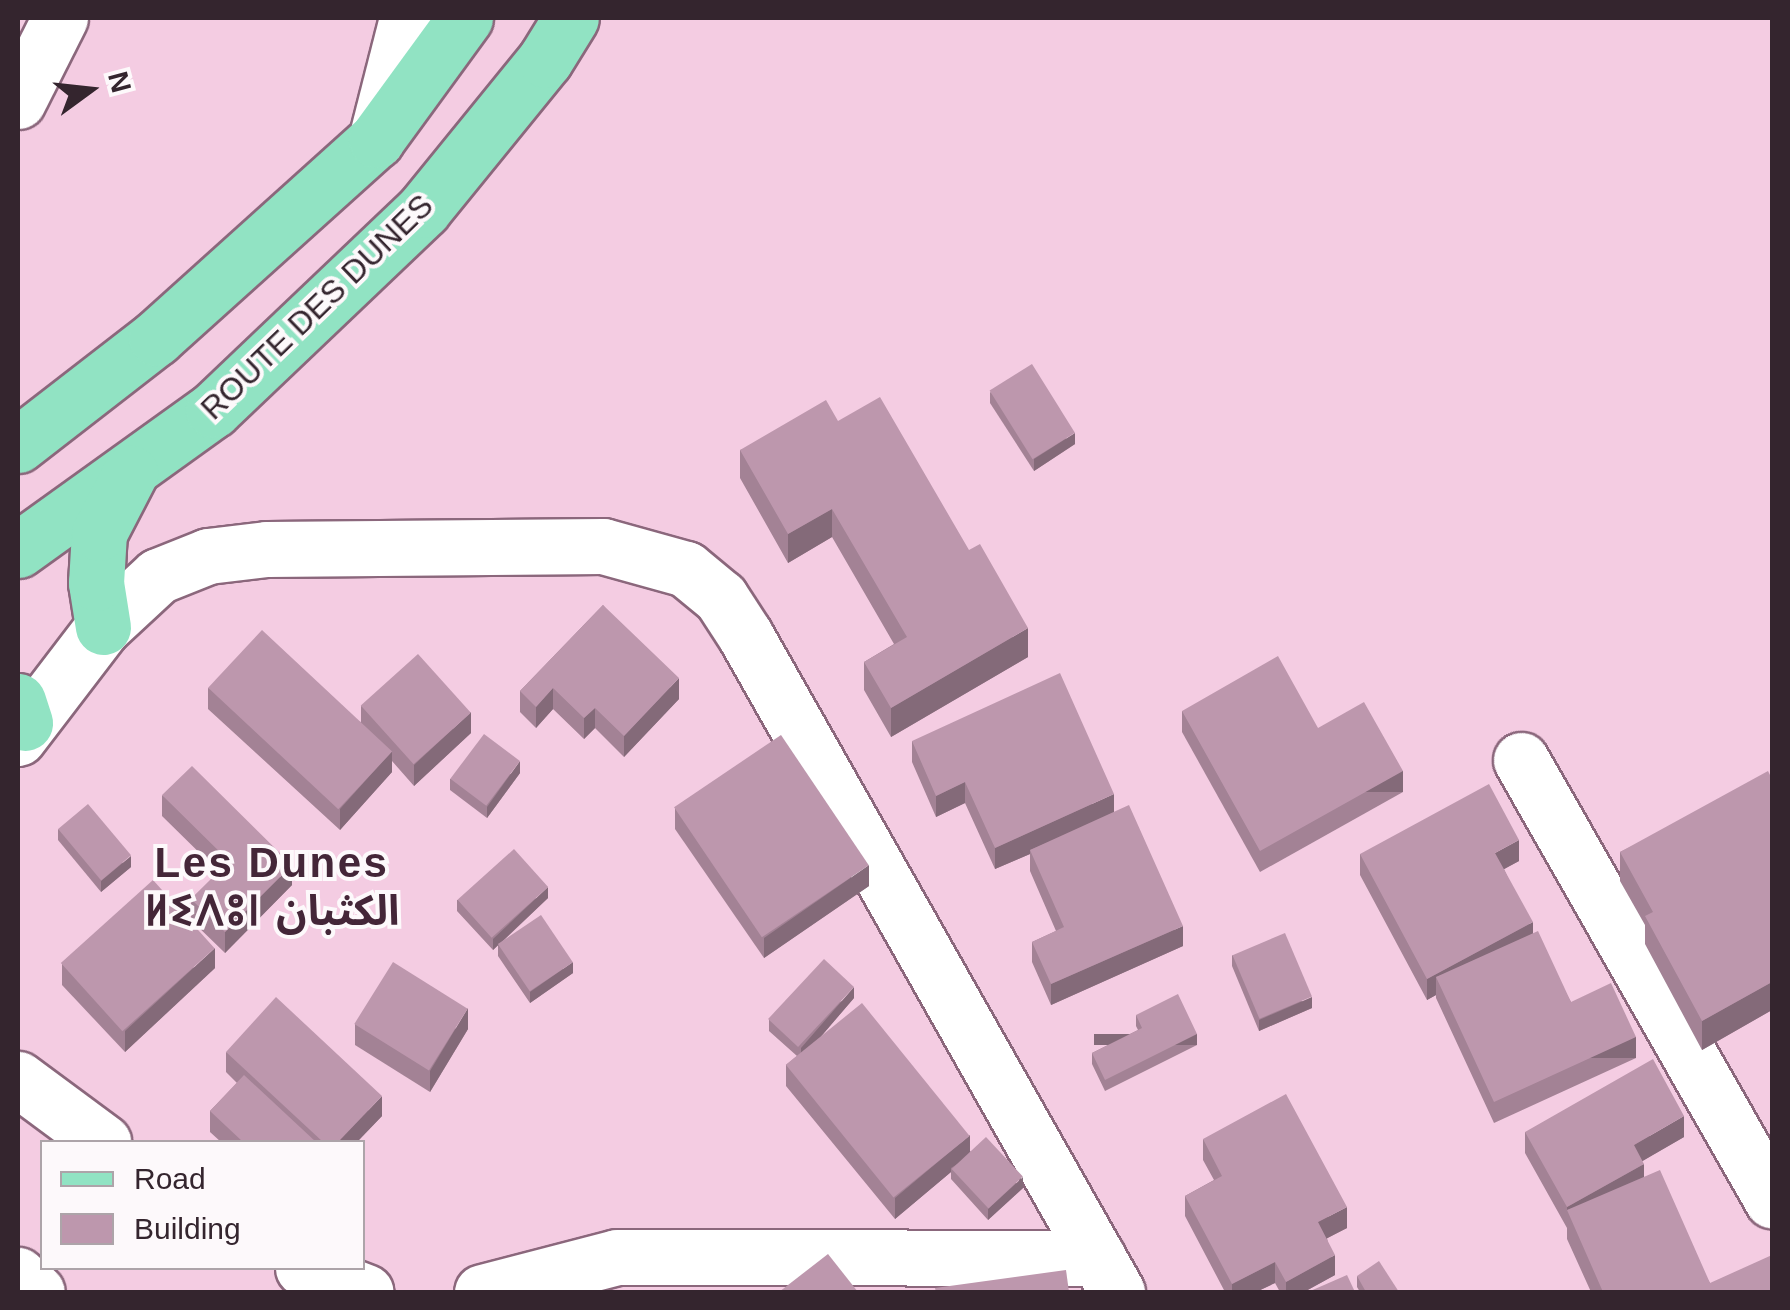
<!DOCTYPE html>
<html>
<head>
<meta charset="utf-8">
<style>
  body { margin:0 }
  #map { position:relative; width:1790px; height:1310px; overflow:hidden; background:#f4cce2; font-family:Arial,"Noto Sans Arabic","Noto Sans Tifinagh",sans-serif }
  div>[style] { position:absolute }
  .roads { filter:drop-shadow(2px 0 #8b677c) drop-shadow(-2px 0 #8b677c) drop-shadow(0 2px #8b677c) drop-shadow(0 -2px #8b677c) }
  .minor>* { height:55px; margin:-27.5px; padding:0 27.5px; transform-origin:27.5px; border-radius:27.5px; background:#fff }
  .major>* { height:55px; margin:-27.5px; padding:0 27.5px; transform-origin:27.5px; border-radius:27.5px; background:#91e3c3 }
  .wall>* { inset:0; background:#a38295 }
  .shaded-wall>* { inset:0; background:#846a79; transform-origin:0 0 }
  .building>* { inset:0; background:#bd97ad; transform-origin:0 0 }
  span { translate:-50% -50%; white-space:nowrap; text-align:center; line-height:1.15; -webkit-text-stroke:8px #fdf9fb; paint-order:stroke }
  .street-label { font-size:32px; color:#34252e }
  .district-label { font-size:42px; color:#442638; font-weight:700; letter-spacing:2.5px }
  .frame { position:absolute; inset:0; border:20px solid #34252e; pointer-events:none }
  .legend { position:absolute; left:40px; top:1140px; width:325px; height:130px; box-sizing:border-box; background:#fdf9fb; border:2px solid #ada4a9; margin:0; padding:12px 18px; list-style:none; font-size:30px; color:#34252e }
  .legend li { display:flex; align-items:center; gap:20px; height:50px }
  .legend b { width:50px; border:2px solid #ada4a9 }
  .north { position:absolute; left:40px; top:40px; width:100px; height:100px; -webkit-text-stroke:8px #fdf9fb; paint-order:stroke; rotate:75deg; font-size:28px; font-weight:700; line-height:40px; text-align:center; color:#34252e }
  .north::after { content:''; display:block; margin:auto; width:35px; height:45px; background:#34252e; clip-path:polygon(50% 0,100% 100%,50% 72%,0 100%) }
</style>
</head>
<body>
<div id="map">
  <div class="roads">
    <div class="minor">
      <div style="left:18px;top:101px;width:93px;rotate:-63.2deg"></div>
      <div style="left:376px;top:140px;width:126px;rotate:-75.7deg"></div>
      <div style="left:18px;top:738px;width:140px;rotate:-52.6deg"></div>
      <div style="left:103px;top:627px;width:75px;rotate:-42.8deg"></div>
      <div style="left:158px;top:576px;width:54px;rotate:-21.8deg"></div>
      <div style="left:208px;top:556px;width:59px;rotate:-6.8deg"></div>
      <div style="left:267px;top:549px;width:336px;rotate:-0.5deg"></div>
      <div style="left:603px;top:546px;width:86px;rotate:15.5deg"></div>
      <div style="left:686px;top:569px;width:45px;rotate:39.6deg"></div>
      <div style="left:721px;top:598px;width:44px;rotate:57deg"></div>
      <div style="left:745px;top:635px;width:755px;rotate:60.48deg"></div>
      <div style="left:1521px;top:760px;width:507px;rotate:60.3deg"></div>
      <div style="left:18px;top:1079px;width:106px;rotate:36.5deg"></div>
      <div style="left:303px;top:1268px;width:67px;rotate:20.9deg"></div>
      <div style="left:18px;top:1275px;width:25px;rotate:42deg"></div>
      <div style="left:482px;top:1292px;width:139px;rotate:-14.5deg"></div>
      <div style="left:617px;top:1257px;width:481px;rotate:0.1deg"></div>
    </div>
    <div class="major">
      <div style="left:18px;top:445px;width:175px;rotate:-37.8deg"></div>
      <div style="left:156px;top:338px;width:296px;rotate:-42deg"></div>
      <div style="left:376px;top:140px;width:151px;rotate:-53.9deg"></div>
      <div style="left:18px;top:550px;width:240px;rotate:-35.7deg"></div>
      <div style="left:213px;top:410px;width:290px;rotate:-43.6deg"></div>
      <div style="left:423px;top:210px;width:193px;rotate:-50.9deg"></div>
      <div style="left:545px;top:60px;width:49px;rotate:-58.2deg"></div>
      <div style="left:103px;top:627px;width:45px;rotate:-99deg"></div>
      <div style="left:96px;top:583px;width:50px;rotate:-86.6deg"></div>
      <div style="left:99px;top:533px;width:68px;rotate:-62.7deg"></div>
      <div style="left:18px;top:701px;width:23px;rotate:72deg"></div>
    </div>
  </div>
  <div class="wall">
    <div style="clip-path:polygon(990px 392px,1075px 444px,1034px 471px,990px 403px)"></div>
    <div style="clip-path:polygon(838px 421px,1028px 657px,891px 737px,864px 690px,864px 662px,894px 644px,832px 537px,788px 563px,740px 478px,740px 450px)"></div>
    <div style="clip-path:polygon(603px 605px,679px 699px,624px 757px,595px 728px,584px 739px,553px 709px,536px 728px,520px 712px,520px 691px)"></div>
    <div style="clip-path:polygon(208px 688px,361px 722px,361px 706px,471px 733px,414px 786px,392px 761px,392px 772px,340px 830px,208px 709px)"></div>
    <div style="clip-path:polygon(1182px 711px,1318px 728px,1403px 792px,1260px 872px,1182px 732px)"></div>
    <div style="clip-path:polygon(912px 741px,1114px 812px,1183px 946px,1051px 1005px,1032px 962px,1032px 942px,1056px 931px,1030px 871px,1030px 854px,995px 869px,965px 803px,936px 817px,912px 762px)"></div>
    <div style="clip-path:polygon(520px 773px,487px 818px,450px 790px,450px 779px)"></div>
    <div style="clip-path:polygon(1772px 779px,1772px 1010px,1702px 1050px,1645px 944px,1645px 925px,1620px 881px,1620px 852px)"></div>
    <div style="clip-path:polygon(162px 795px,292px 885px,225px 953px,191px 920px,191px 899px,219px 872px,162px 816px)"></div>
    <div style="clip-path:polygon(675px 808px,869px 886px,764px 958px,675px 829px)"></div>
    <div style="clip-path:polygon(58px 829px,131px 867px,101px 892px,58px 840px)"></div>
    <div style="clip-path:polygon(1360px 854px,1519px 861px,1504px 869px,1533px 933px,1571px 1002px,1636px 1058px,1494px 1123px,1436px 998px,1436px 995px,1427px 1000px,1360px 875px)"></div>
    <div style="clip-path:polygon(548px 898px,502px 942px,573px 973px,530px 1003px,498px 956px,498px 945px,493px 950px,457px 911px,457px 900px)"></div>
    <div style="clip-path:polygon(1232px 955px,1312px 1008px,1259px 1031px,1232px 966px)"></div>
    <div style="clip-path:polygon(62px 964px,215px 968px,125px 1052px,62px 985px)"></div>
    <div style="clip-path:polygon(854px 998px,821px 1036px,970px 1151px,1023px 1188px,988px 1220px,951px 1179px,951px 1172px,895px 1219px,786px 1086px,786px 1065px,797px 1056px,769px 1031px,769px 1020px)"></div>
    <div style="clip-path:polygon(1136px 1015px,1197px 1045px,1105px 1091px,1092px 1064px,1092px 1053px,1138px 1030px,1136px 1026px)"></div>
    <div style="clip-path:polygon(355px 1024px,468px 1029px,430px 1092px,355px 1045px)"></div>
    <div style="clip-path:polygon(226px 1052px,382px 1116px,357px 1142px,221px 1142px,210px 1132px,210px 1111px,237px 1083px,226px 1072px)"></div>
    <div style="clip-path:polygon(1772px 1109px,1772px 1137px,1770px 1131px,1770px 1110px)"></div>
    <div style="clip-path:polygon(1525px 1132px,1684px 1137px,1642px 1161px,1644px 1177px,1710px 1283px,1772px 1292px,1591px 1292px,1567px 1239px,1567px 1228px,1525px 1153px)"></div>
    <div style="clip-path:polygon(1203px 1139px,1347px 1228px,1327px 1238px,1335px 1275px,1304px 1292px,1280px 1292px,1275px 1283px,1256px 1292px,1225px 1292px,1185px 1216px,1185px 1196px,1214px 1180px,1203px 1160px)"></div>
    <div style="clip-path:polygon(1357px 1276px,1399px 1292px,1360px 1292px,1357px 1287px)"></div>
  </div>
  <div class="shaded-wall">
    <div style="clip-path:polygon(1075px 433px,1075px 444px,1034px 471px,1034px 459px)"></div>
    <div style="clip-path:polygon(832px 509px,832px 537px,788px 563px,788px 534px)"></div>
    <div style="clip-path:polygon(1028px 628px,1028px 657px,891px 737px,891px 708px)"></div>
    <div style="clip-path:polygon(679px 678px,679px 699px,624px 757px,624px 736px)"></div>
    <div style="clip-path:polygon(553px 688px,553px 709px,536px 728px,536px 707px)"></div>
    <div style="clip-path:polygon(595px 708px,595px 728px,584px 739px,584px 718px)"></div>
    <div style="clip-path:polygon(471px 712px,471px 733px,414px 786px,414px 765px)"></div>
    <div style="clip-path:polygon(392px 751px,392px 772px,340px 830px,340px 809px)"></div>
    <div style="clip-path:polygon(520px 761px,520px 773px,487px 818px,487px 807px)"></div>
    <div style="left:1403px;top:771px;width:21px;height:164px;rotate:90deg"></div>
    <div style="clip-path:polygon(965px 782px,965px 803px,936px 817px,936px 796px)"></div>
    <div style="clip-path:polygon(1114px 794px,1114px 815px,1030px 850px,1030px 854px,995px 869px,995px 848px)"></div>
    <div style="clip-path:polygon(1519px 840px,1519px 861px,1495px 874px,1495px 853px)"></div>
    <div style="clip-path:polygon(131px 856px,131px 867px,101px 892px,101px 881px)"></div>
    <div style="clip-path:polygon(292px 865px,292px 885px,225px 953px,225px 932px)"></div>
    <div style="clip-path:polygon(869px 865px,869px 886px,764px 958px,764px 938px)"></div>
    <div style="clip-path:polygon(548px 887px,548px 898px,493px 950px,493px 939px)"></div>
    <div style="clip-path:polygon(1533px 922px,1533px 943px,1436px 977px,1436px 995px,1427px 1000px,1427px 979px)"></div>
    <div style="clip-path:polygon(1183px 926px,1183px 946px,1051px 1005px,1051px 984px)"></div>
    <div style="clip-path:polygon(215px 948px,215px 968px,125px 1052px,125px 1031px)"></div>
    <div style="clip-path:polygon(573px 962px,573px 973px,530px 1003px,530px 992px)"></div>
    <div style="clip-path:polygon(1772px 982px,1772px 1010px,1702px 1050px,1702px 1021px)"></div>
    <div style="clip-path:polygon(854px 987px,854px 998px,801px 1060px,801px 1048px)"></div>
    <div style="clip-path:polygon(1312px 997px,1312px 1008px,1259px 1031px,1259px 1020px)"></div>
    <div style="clip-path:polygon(468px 1008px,468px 1029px,430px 1092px,430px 1071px)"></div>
    <div style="left:1197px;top:1034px;width:11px;height:103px;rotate:90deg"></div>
    <div style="left:1636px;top:1037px;width:21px;height:156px;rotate:90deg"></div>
    <div style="clip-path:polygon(382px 1096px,382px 1116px,357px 1142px,338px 1142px)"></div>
    <div style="clip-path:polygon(1684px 1116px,1684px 1137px,1634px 1166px,1634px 1145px)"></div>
    <div style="clip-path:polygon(970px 1135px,970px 1156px,951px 1168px,951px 1172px,895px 1219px,895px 1198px)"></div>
    <div style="clip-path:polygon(1644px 1164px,1644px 1185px,1567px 1210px,1567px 1228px,1567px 1207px)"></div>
    <div style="clip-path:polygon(1023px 1177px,1023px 1188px,988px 1220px,988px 1209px)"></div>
    <div style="clip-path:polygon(1347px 1207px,1347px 1228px,1318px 1243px,1318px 1222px)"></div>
    <div style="clip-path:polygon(1335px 1255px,1335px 1275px,1304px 1292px,1286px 1292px,1286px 1282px)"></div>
    <div style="clip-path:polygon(1275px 1262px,1275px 1283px,1256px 1292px,1232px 1292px,1232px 1284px)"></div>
  </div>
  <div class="building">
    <div style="left:1032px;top:364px;width:81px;height:50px;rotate:58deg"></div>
    <div style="clip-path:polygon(880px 397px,969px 550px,980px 544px,1028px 628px,891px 708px,864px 662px,907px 637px,832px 509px,788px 534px,740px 450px,826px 400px,838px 421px)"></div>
    <div style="clip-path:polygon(603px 605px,679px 678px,624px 736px,595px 708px,584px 718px,553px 688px,536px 707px,520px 691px)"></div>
    <div style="left:262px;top:630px;width:178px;height:79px;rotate:43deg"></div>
    <div style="left:418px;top:654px;width:79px;height:77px;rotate:48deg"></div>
    <div style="clip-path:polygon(1278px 656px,1318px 728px,1364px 702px,1403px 771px,1260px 851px,1182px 711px)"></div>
    <div style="clip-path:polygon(1060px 673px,1114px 794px,995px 848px,965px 782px,936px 796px,912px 741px)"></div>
    <div style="left:484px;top:734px;width:45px;height:56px;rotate:37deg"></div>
    <div style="left:781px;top:735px;width:157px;height:129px;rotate:56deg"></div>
    <div style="clip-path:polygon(192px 766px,292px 865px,225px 932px,191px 899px,229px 861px,162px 795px)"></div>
    <div style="clip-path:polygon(1768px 771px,1772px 779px,1772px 982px,1702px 1021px,1645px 916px,1653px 912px,1620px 852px)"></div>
    <div style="clip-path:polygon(1489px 784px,1519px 840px,1495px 853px,1533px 922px,1427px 979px,1360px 854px)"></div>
    <div style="left:88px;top:804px;width:67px;height:39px;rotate:50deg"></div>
    <div style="clip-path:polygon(1129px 805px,1183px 926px,1051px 984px,1032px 942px,1064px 927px,1030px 850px)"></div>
    <div style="left:514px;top:849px;width:51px;height:76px;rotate:48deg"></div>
    <div style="left:153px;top:880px;width:92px;height:124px;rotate:48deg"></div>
    <div style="left:541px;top:915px;width:57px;height:52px;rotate:56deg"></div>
    <div style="clip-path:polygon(1538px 931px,1571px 1002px,1611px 983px,1636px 1037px,1494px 1102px,1436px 977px)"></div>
    <div style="left:1285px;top:933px;width:69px;height:57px;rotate:67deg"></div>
    <div style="left:824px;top:959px;width:41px;height:82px;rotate:43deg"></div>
    <div style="left:393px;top:962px;width:88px;height:73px;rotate:32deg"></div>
    <div style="clip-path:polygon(1178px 994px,1197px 1034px,1105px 1080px,1092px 1053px,1142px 1028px,1136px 1015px)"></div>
    <div style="clip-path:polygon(276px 997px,382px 1096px,338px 1142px,323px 1142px,226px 1052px)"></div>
    <div style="left:862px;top:1003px;width:171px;height:98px;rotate:51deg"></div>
    <div style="clip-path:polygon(1653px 1059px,1684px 1116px,1634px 1145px,1644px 1164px,1567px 1207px,1525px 1132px)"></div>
    <div style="clip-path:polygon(244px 1075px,316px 1142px,243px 1142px,210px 1111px)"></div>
    <div style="clip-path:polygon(1286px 1094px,1347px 1207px,1318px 1222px,1335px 1255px,1286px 1282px,1275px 1262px,1232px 1284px,1185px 1196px,1222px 1176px,1203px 1139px)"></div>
    <div style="left:986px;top:1137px;width:54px;height:47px;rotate:47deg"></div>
    <div style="clip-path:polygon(1660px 1170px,1710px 1283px,1772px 1255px,1772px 1292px,1603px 1292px,1567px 1210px)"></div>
    <div style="clip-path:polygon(828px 1254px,858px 1292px,779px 1292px)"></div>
    <div style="clip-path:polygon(1379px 1261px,1399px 1292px,1366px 1292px,1357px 1276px)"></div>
    <div style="clip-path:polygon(1066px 1270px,1069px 1292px,936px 1292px,935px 1288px)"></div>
    <div style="clip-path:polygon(1347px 1275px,1355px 1292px,1308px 1292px)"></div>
  </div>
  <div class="street-label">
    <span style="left:317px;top:307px;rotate:-44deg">ROUTE DES DUNES</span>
  </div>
  <div class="district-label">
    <span style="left:272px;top:887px">Les Dunes<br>ⵍⵉⴷⵓⵏ الكثبان</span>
  </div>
  <div class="frame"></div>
  <ul class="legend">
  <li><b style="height:12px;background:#91e3c3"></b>Road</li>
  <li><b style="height:28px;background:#bd97ad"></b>Building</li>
  </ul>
  <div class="north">N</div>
</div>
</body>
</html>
